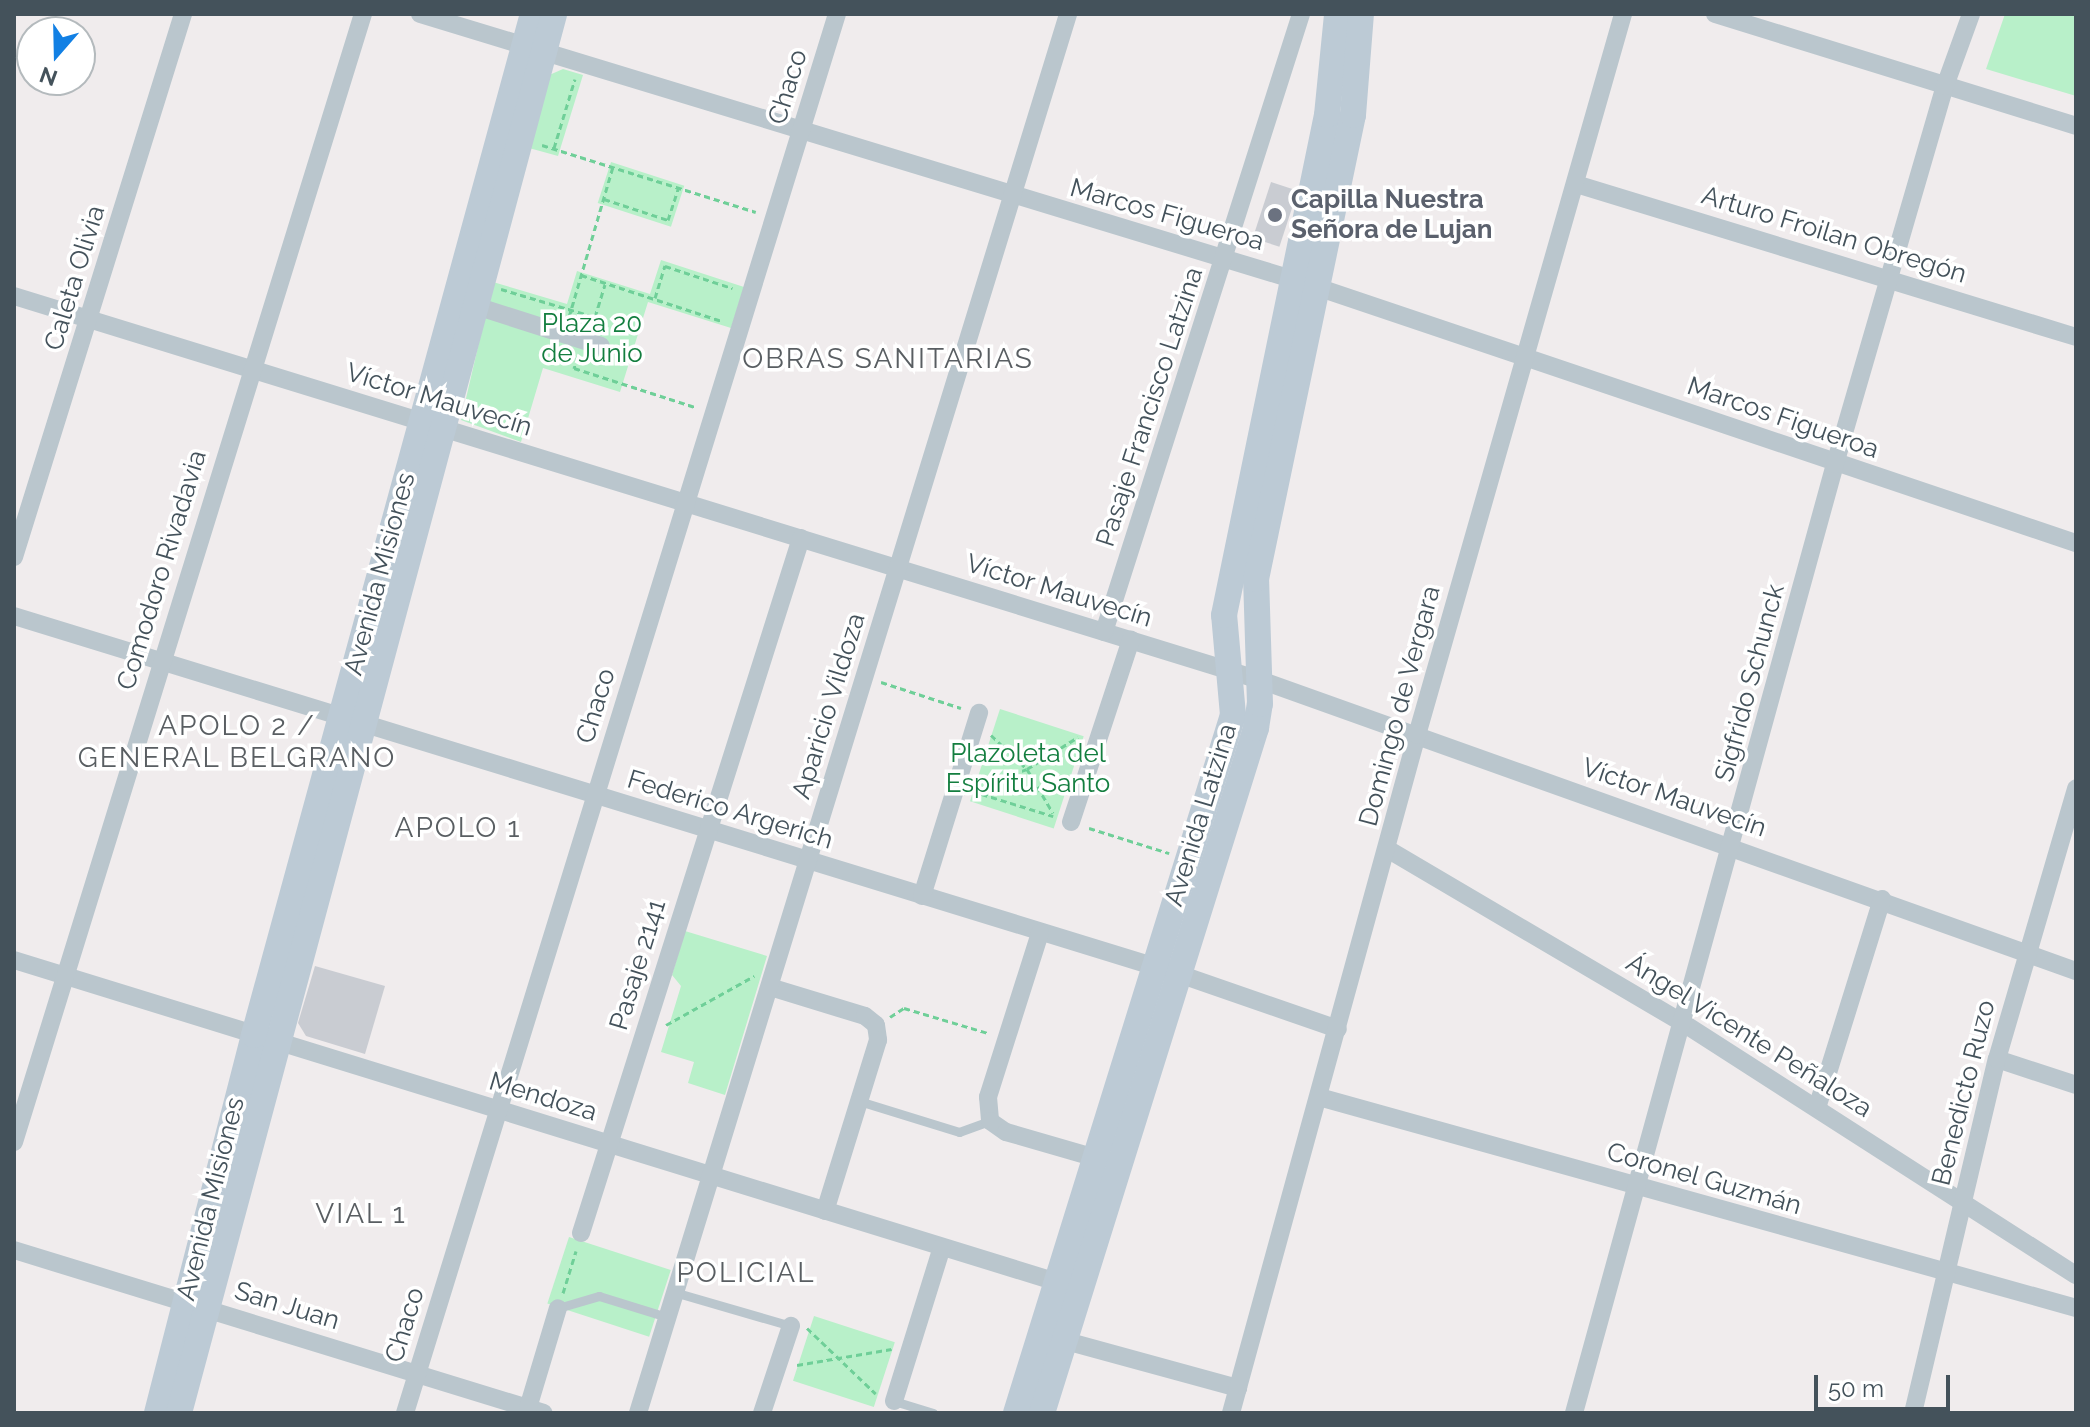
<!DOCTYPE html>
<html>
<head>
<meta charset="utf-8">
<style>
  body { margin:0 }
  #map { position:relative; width:2090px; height:1427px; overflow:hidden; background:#f0eced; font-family:Raleway,sans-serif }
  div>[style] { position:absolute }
  .green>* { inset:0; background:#b8f0c9; transform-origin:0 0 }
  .building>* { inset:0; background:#c9ccd2; transform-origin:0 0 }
  .path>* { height:3px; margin-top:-1.5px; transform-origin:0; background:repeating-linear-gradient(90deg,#6fcf98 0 6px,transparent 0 10px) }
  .lane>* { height:9px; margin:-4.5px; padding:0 4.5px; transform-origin:4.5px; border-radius:4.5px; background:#bac6cd }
  .street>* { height:18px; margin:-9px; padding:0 9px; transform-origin:9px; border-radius:9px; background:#bac6cd }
  .secondary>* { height:26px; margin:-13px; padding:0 13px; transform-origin:13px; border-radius:13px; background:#bccad5 }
  .dots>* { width:22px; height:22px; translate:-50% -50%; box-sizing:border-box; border:4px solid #fff; border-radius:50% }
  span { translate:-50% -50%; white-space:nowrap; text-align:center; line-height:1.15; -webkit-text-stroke:7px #fff; paint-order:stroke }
  .street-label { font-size:26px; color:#44525b }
  .worship-label { font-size:26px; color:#5b616d; font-weight:700 }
  .left { translate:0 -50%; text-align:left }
  .park-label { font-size:26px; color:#137e3f }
  .neighbourhood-label { font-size:28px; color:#595e62; letter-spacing:2px }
  .frame { position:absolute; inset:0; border:16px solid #44525b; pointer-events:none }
  .north { position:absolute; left:16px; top:16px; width:80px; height:80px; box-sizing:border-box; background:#fff; border:2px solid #b4babd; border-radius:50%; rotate:200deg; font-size:22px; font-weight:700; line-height:32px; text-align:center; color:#44525b }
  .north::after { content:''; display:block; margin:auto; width:28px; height:36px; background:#1280e4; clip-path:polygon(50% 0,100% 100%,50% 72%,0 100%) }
  .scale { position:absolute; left:1814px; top:1375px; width:136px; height:36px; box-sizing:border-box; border:4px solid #44525b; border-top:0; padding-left:10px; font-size:24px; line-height:28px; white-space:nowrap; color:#44525b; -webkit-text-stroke:6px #fff; paint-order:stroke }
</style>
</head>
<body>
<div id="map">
  <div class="green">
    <div style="clip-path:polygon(2005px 14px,2076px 14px,2076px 96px,1986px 69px)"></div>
    <div style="clip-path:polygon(563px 69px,583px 75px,558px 156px,529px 148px,547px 76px)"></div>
    <div style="left:611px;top:162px;width:77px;height:43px;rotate:18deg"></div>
    <div style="clip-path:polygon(661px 260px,744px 287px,731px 328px,648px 302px,620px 392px,543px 368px,521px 442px,461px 420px,493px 282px,567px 304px,577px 271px,650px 294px)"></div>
    <div style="left:1000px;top:709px;width:88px;height:97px;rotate:18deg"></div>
    <div style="clip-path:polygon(685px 931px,767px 956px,725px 1095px,688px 1083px,694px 1062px,661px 1052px,681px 986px,672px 975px)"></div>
    <div style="left:569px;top:1237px;width:107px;height:70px;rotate:18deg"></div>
    <div style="left:814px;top:1316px;width:85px;height:68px;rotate:18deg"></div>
  </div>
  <div class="building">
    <div style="left:1271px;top:182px;width:28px;height:59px;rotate:18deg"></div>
    <div style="clip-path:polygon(315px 966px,385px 986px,365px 1054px,306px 1036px,298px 1023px)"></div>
  </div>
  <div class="path">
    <div style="left:542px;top:145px;width:224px;rotate:17.4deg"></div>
    <div style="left:554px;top:148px;width:72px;rotate:-73.1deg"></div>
    <div style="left:604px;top:199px;width:67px;rotate:18.2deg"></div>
    <div style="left:668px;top:220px;width:33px;rotate:-72deg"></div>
    <div style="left:581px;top:275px;width:148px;rotate:18.1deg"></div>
    <div style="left:501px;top:289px;width:98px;rotate:16.6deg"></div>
    <div style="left:595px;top:317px;width:34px;rotate:-73deg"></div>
    <div style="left:655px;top:298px;width:34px;rotate:-73deg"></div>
    <div style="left:665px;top:266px;width:71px;rotate:18.2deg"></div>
    <div style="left:569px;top:317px;width:156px;rotate:-73.7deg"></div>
    <div style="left:578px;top:356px;width:13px;rotate:108deg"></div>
    <div style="left:574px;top:368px;width:127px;rotate:17.9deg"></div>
    <div style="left:881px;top:682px;width:84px;rotate:18deg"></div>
    <div style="left:991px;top:735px;width:50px;rotate:43.4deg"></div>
    <div style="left:1027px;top:769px;width:51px;rotate:59.4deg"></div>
    <div style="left:975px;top:788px;width:55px;rotate:-20.1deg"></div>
    <div style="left:1027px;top:769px;width:60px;rotate:-32.1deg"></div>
    <div style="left:972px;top:791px;width:85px;rotate:17.2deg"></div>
    <div style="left:1089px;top:828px;width:84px;rotate:17.4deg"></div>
    <div style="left:890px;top:1017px;width:17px;rotate:-33deg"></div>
    <div style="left:904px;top:1008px;width:88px;rotate:16.6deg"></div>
    <div style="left:666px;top:1025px;width:101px;rotate:-29.1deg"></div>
    <div style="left:563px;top:1293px;width:44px;rotate:-72.8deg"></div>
    <div style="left:807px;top:1328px;width:95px;rotate:43.7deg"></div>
    <div style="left:797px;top:1365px;width:96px;rotate:-9.6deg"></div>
  </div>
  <div class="lane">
    <div style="left:859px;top:1101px;width:105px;rotate:17.2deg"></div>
    <div style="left:959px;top:1132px;width:33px;rotate:-20deg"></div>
    <div style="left:674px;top:1292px;width:122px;rotate:16.2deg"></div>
    <div style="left:558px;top:1308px;width:43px;rotate:-16.3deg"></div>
    <div style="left:599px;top:1296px;width:71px;rotate:17.2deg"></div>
    <div style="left:894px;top:1401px;width:41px;rotate:17.1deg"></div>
  </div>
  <div class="street">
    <div style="left:420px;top:14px;width:925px;rotate:16.91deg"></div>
    <div style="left:1305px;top:283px;width:814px;rotate:18.64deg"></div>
    <div style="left:1715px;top:14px;width:378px;rotate:17.2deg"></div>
    <div style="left:1576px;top:184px;width:523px;rotate:17.01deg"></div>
    <div style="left:14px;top:296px;width:1304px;rotate:17.13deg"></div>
    <div style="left:1260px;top:680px;width:866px;rotate:19.63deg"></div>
    <div style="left:476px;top:306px;width:131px;rotate:17.7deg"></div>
    <div style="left:14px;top:557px;width:569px;rotate:-72.71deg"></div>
    <div style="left:14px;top:616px;width:1219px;rotate:17.08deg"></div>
    <div style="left:1179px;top:974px;width:168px;rotate:19.1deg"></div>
    <div style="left:1104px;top:632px;width:649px;rotate:-72.32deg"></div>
    <div style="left:1071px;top:822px;width:192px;rotate:-71.8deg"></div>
    <div style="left:1389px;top:850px;width:341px;rotate:30.5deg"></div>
    <div style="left:1683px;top:1023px;width:467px;rotate:32.7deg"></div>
    <div style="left:922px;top:896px;width:192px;rotate:-72.7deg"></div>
    <div style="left:1040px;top:933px;width:172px;rotate:107.6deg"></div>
    <div style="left:988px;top:1097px;width:24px;rotate:85deg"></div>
    <div style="left:990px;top:1121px;width:19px;rotate:35deg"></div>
    <div style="left:1006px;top:1132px;width:94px;rotate:16.1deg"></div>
    <div style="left:14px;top:960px;width:1092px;rotate:17.16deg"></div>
    <div style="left:770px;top:987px;width:99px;rotate:17deg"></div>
    <div style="left:865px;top:1016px;width:14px;rotate:39deg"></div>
    <div style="left:876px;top:1025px;width:15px;rotate:82deg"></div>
    <div style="left:878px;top:1040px;width:179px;rotate:107.2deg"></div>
    <div style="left:1997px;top:1059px;width:83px;rotate:18.2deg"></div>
    <div style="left:1319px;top:1097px;width:786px;rotate:15.57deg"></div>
    <div style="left:1817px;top:1108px;width:219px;rotate:-72.7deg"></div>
    <div style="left:14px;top:1142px;width:1181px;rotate:-72.81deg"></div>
    <div style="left:581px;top:1233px;width:729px;rotate:-72.43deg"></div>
    <div style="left:14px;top:1250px;width:554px;rotate:17.1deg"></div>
    <div style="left:1055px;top:1338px;width:190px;rotate:15.3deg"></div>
    <div style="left:894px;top:1401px;width:161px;rotate:-72.7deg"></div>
    <div style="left:528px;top:1408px;width:104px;rotate:-73.3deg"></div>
    <div style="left:405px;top:1413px;width:1464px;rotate:-72.84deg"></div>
    <div style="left:638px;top:1413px;width:1464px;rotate:-72.91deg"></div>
    <div style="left:762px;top:1413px;width:92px;rotate:-71.6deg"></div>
    <div style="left:1231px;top:1413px;width:703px;rotate:-74.66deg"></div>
    <div style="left:1417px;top:735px;width:750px;rotate:-74.05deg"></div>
    <div style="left:1574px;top:1413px;width:984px;rotate:-74.62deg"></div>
    <div style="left:1835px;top:464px;width:394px;rotate:-73.8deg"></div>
    <div style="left:1945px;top:86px;width:77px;rotate:-70.1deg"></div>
    <div style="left:1913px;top:1413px;width:364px;rotate:-76.7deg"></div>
    <div style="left:1997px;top:1059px;width:282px;rotate:-73.7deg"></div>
  </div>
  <div class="secondary">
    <div style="left:157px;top:1413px;width:390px;rotate:-75.6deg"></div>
    <div style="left:254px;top:1035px;width:1058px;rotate:-74.72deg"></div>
    <div style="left:179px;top:1413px;width:1448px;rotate:-74.99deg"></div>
    <div style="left:1016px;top:1413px;width:731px;rotate:-72.73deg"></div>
    <div style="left:1233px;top:715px;width:100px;rotate:-95.1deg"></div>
    <div style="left:1224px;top:615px;width:510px;rotate:-78.36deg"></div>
    <div style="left:1327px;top:115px;width:101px;rotate:-84.3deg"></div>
    <div style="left:1042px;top:1413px;width:718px;rotate:-72.65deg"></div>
    <div style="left:1256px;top:728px;width:24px;rotate:-81deg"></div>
    <div style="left:1260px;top:704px;width:125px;rotate:-91.8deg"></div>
    <div style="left:1256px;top:579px;width:474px;rotate:-78.2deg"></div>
    <div style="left:1353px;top:115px;width:101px;rotate:-85.5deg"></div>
  </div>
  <div class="dots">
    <div style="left:1275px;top:215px;background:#6b7280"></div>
  </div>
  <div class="street-label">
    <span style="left:788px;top:87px;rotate:-73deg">Chaco</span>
    <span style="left:1167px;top:215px;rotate:16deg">Marcos Figueroa</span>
    <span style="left:1834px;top:235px;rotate:17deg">Arturo Froilan Obregón</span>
    <span style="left:75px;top:278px;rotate:-73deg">Caleta Olivia</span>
    <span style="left:439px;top:400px;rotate:17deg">Víctor Mauvecín</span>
    <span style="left:1150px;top:407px;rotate:-72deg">Pasaje Francisco Latzina</span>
    <span style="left:1783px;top:418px;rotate:19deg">Marcos Figueroa</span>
    <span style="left:162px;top:570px;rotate:-73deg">Comodoro Rivadavia</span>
    <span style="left:380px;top:574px;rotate:-75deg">Avenida Misiones</span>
    <span style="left:1059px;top:591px;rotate:17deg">Víctor Mauvecín</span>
    <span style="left:1750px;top:683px;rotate:-75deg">Sigfrido Schunck</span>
    <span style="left:596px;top:706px;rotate:-73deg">Chaco</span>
    <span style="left:829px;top:706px;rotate:-73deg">Aparicio Vildoza</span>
    <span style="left:1400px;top:706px;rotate:-75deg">Domingo de Vergara</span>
    <span style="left:1674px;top:798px;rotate:19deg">Víctor Mauvecín</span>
    <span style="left:730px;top:810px;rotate:17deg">Federico Argerich</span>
    <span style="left:1201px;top:815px;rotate:-73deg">Avenida Latzina</span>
    <span style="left:638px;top:965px;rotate:-73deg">Pasaje 2141</span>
    <span style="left:1749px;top:1036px;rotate:32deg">Ángel Vicente Peñaloza</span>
    <span style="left:1964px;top:1093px;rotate:-76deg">Benedicto Ruzo</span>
    <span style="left:543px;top:1097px;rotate:17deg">Mendoza</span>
    <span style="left:1704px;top:1179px;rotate:16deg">Coronel Guzmán</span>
    <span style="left:211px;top:1199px;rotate:-76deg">Avenida Misiones</span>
    <span style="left:287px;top:1306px;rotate:17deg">San Juan</span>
    <span style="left:405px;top:1325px;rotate:-73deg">Chaco</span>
  </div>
  <div class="worship-label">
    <span class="left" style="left:1291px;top:215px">Capilla Nuestra<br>Señora de Lujan</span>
  </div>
  <div class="park-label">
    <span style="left:592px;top:339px">Plaza 20<br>de Junio</span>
    <span style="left:1028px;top:769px">Plazoleta del<br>Espíritu Santo</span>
  </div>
  <div class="neighbourhood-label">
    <span style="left:888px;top:359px">OBRAS SANITARIAS</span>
    <span style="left:237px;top:742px">APOLO 2 /<br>GENERAL BELGRANO</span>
    <span style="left:458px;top:828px">APOLO 1</span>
    <span style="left:361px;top:1214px">VIAL 1</span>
    <span style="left:746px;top:1273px">POLICIAL</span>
  </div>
  <div class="frame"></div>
  <div class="north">N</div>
  <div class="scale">50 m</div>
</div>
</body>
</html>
